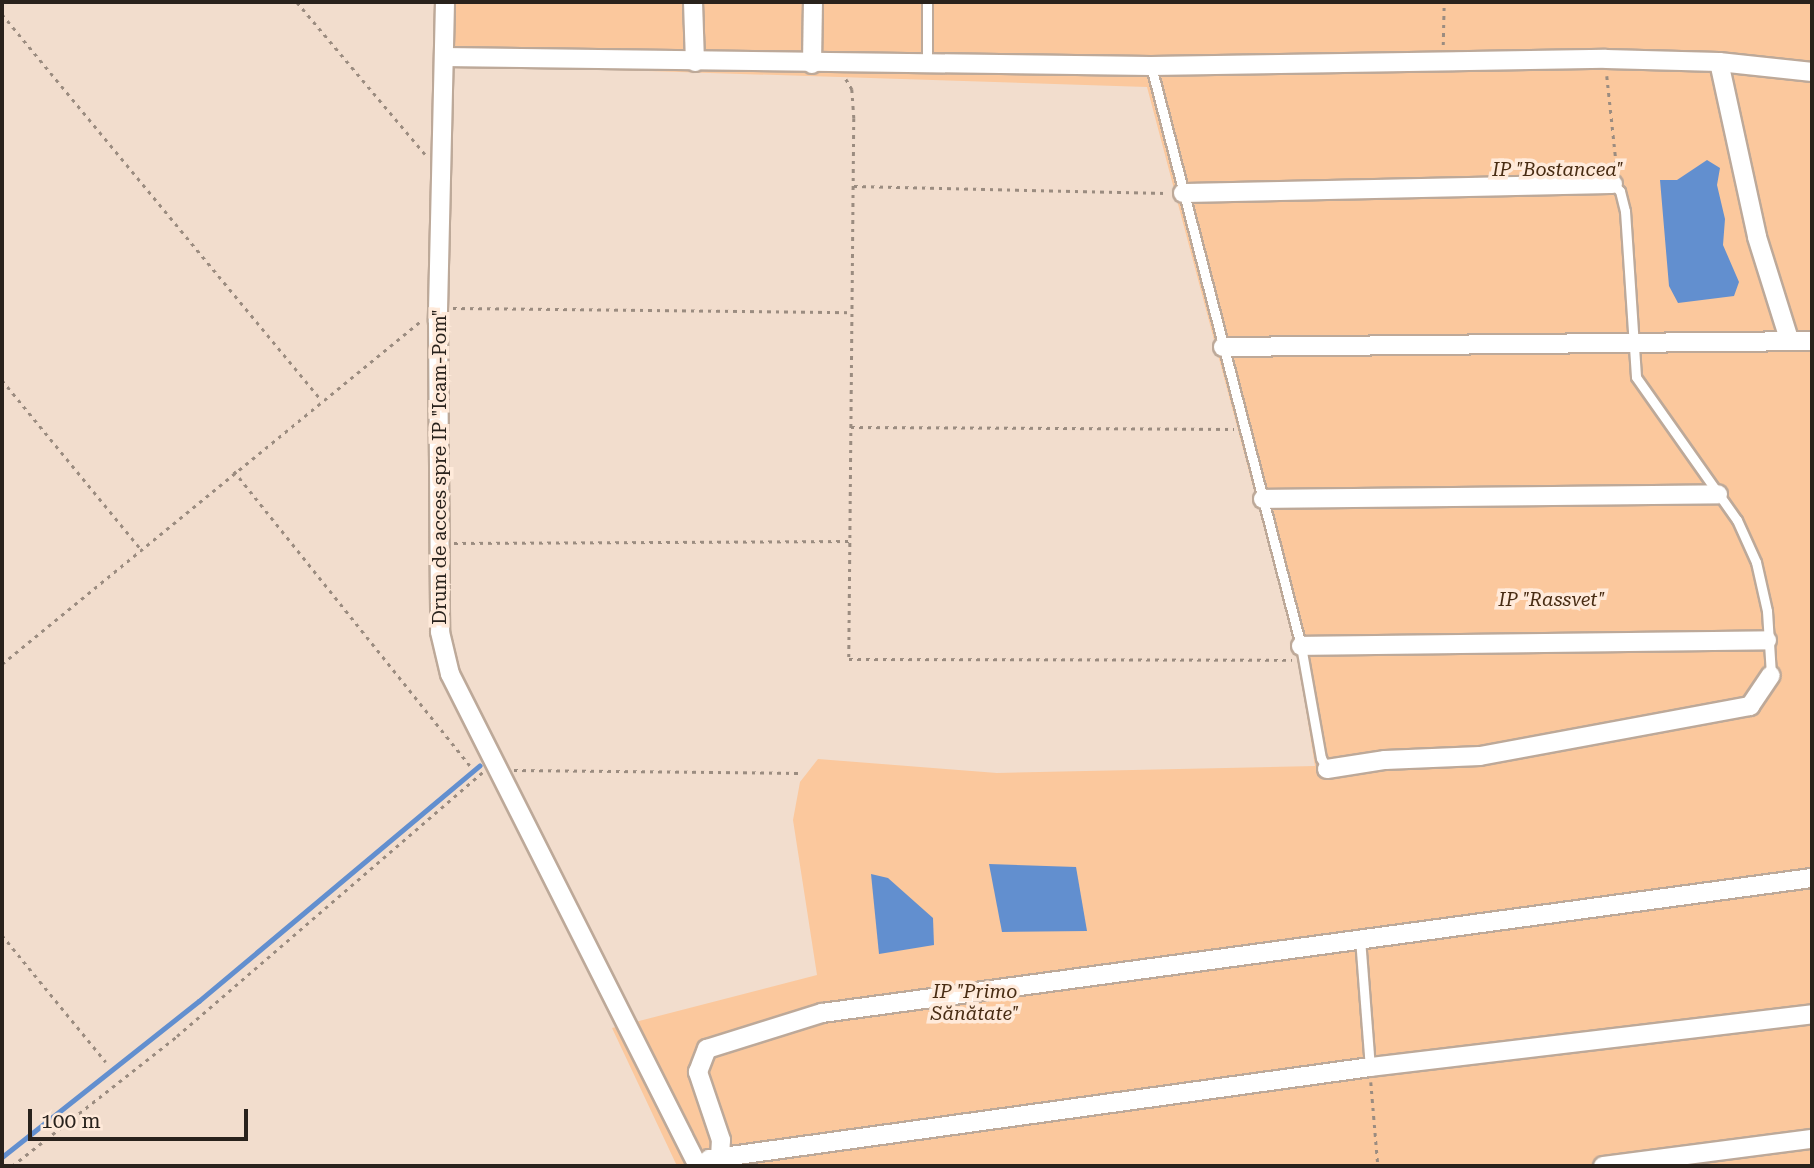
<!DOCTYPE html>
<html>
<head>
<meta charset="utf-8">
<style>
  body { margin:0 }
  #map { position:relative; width:1814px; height:1168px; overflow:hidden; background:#f2ddcd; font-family:"Roboto Serif",serif }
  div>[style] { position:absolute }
  .green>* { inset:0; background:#fbc89d }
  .water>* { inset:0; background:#628fcf }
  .stream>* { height:4.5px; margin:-2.25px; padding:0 2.25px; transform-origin:2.25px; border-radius:2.25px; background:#628fcf }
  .path>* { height:2.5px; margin-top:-1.25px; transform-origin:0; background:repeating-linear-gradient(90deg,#9b8c80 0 3.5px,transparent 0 8.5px) }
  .roads { filter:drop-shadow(2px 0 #bda999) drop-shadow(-2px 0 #bda999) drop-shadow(0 2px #bda999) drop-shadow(0 -2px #bda999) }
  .lane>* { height:9px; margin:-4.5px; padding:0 4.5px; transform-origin:4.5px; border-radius:4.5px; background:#fff }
  .street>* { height:18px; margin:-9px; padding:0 9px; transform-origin:9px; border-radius:9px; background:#fff }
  span { translate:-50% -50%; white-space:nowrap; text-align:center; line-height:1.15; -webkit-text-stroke:7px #ffeada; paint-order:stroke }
  .park-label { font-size:19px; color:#482c13; font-style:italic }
  .street-label { font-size:19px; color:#29221c }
  .frame { position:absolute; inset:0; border:4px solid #29221c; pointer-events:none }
  .scale { position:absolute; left:28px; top:1109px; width:220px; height:32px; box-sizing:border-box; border:4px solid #29221c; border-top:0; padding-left:9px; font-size:21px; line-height:24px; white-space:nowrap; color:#29221c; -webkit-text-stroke:5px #ffeada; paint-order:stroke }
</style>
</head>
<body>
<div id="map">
  <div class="green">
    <div style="clip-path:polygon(434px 2px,1812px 2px,1812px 1166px,677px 1166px,612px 1028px,817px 975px,793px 820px,800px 782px,818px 759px,997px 773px,1315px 766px,1297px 653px,1147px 87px,433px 64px)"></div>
  </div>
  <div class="water">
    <div style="clip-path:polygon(1707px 160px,1720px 168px,1717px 185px,1725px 219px,1723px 245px,1739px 282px,1734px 296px,1678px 303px,1669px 286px,1660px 180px,1677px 180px)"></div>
    <div style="clip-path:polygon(989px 864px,1076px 867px,1087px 931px,1002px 932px)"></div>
    <div style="clip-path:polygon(871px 874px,888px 878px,933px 918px,934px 945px,879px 954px)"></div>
  </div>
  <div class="stream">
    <div style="left:2px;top:1157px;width:251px;rotate:-38.4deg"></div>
    <div style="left:199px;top:1001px;width:366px;rotate:-40deg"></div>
  </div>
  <div class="path">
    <div style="left:297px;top:2px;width:199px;rotate:49.9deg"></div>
    <div style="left:2px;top:14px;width:499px;rotate:50.4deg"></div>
    <div style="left:1443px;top:45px;width:43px;rotate:-88.7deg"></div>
    <div style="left:1607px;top:76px;width:95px;rotate:83.9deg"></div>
    <div style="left:846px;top:79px;width:12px;rotate:59deg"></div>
    <div style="left:852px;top:89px;width:29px;rotate:86deg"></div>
    <div style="left:854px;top:118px;width:541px;rotate:90.53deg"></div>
    <div style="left:849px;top:659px;width:443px;rotate:0.1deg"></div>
    <div style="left:854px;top:186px;width:312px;rotate:1.3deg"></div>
    <div style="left:453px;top:308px;width:399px;rotate:0.6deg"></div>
    <div style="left:2px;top:380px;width:219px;rotate:50.6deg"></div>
    <div style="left:851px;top:427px;width:383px;rotate:0.3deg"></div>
    <div style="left:234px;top:471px;width:378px;rotate:51.3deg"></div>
    <div style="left:454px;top:543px;width:396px;rotate:-0.3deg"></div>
    <div style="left:2px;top:664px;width:543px;rotate:-39.32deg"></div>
    <div style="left:514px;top:770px;width:284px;rotate:0.6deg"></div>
    <div style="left:2px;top:935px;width:164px;rotate:50.7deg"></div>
    <div style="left:1371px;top:1082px;width:84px;rotate:85.2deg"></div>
    <div style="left:12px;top:1166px;width:210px;rotate:-38.2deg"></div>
    <div style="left:177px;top:1036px;width:404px;rotate:-40.8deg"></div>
  </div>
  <div class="roads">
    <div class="lane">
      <div style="left:927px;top:65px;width:63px;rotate:-90deg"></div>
      <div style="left:1151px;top:66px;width:599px;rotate:75.5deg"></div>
      <div style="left:1301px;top:646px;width:114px;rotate:79.9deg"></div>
      <div style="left:1321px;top:758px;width:13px;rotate:61deg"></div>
      <div style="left:1613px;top:184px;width:10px;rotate:45deg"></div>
      <div style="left:1620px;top:191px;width:21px;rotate:76deg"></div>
      <div style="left:1625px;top:211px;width:166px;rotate:86.2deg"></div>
      <div style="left:1636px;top:377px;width:175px;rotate:54.8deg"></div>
      <div style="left:1737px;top:520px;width:46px;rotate:65.7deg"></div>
      <div style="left:1756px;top:562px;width:50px;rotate:77.3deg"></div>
      <div style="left:1767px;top:611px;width:64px;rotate:86.4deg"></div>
      <div style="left:1360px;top:938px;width:129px;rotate:85.6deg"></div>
    </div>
    <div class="street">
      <div style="left:445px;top:2px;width:320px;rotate:91.3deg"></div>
      <div style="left:438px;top:322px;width:310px;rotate:89.6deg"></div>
      <div style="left:440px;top:632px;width:43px;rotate:76.6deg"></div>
      <div style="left:450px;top:674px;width:551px;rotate:63.25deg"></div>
      <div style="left:693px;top:2px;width:60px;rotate:88.1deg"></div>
      <div style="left:444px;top:57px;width:707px;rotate:0.73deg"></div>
      <div style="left:1151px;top:66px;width:455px;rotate:-0.9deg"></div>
      <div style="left:1606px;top:59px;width:113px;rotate:1.5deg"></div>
      <div style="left:1719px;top:62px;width:94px;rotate:6.1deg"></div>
      <div style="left:1719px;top:62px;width:179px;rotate:77.7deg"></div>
      <div style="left:1757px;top:237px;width:107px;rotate:72.6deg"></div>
      <div style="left:812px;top:64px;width:62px;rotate:-89.1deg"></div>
      <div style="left:1183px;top:193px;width:430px;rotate:-1.2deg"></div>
      <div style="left:1223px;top:347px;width:589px;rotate:-0.58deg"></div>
      <div style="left:1263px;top:499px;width:455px;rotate:-0.6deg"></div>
      <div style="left:1301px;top:646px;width:466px;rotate:-0.7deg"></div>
      <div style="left:1327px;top:769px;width:59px;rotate:-8.8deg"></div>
      <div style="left:1385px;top:760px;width:95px;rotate:-2.4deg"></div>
      <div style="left:1480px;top:756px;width:275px;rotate:-10.5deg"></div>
      <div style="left:1750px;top:706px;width:37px;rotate:-56deg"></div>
      <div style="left:720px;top:1158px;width:18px;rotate:-87deg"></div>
      <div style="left:721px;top:1140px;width:72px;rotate:-108.7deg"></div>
      <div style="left:698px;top:1072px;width:25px;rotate:-69deg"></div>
      <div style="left:707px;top:1049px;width:121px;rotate:-17.4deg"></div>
      <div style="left:822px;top:1013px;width:999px;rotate:-7.77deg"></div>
      <div style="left:709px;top:1159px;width:667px;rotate:-7.92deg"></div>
      <div style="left:1370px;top:1067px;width:445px;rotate:-6.8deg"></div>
      <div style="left:1603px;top:1166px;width:211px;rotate:-7.4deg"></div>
    </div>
  </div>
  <div class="park-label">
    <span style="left:1558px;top:170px">IP "Bostancea"</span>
    <span style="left:1552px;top:600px">IP "Rassvet"</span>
    <span style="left:975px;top:1003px">IP "Primo<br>Sănătate"</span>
  </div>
  <div class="street-label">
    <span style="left:440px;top:467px;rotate:-90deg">Drum de acces spre IP "Icam-Pom"</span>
  </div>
  <div class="frame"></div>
  <div class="scale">100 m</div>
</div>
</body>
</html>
